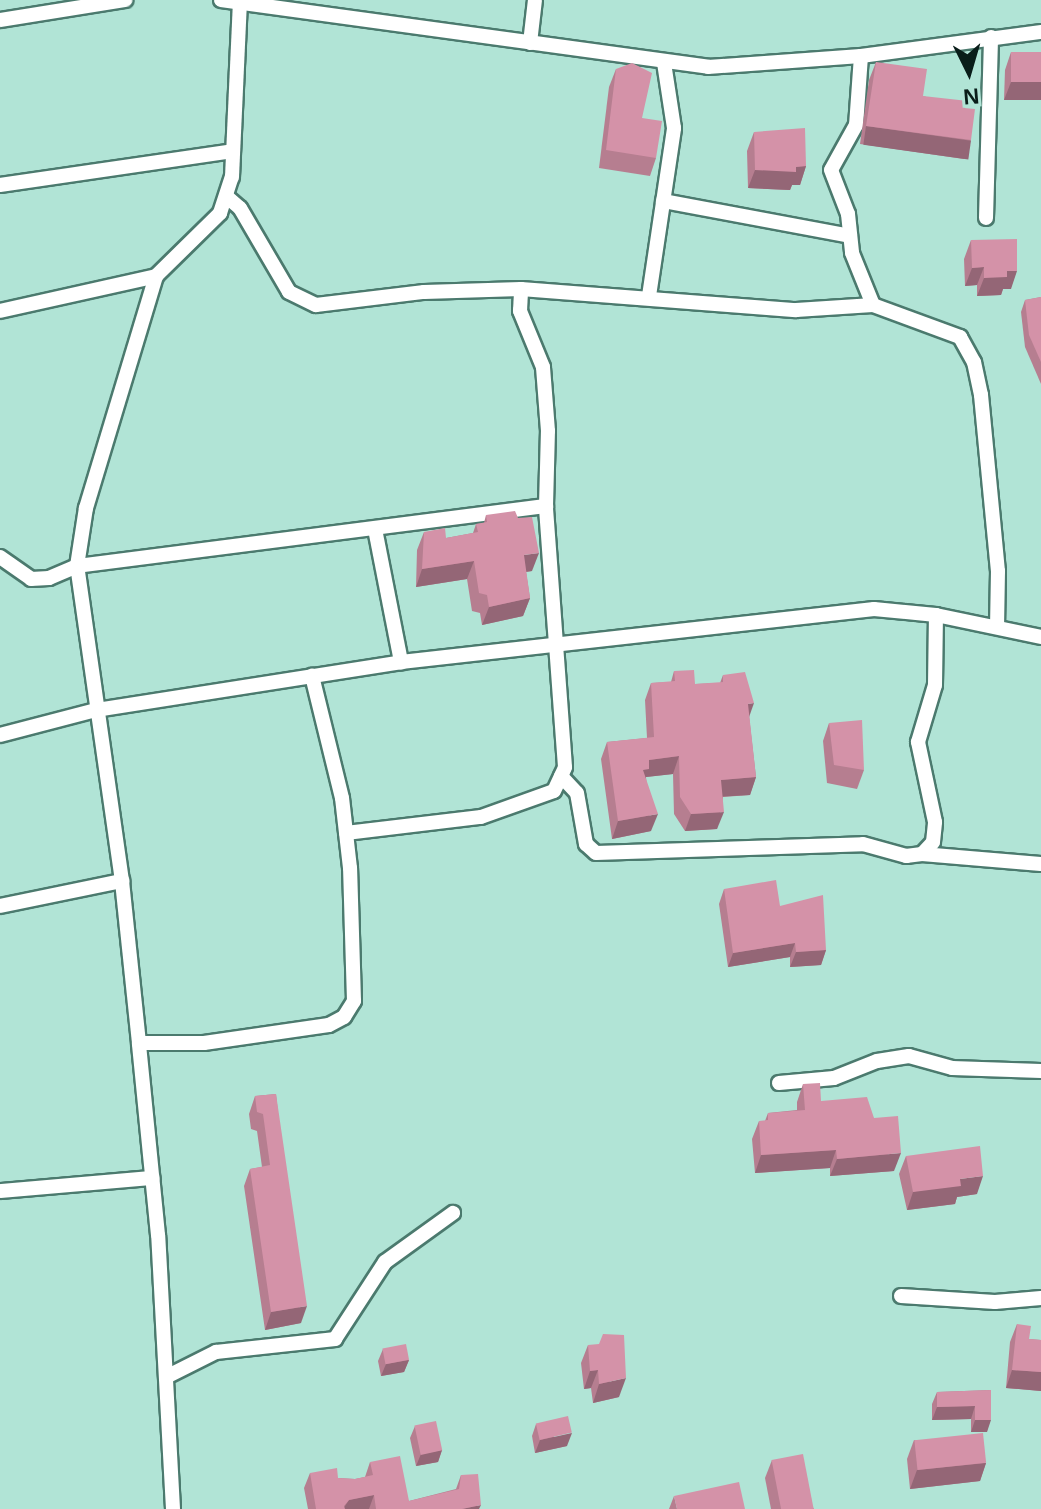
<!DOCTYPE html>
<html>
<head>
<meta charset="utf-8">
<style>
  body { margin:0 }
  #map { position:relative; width:1041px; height:1509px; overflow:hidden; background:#b1e4d6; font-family:Helvetica,sans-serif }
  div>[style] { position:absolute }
  .roads { filter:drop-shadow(2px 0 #4b7a6e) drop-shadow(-2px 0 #4b7a6e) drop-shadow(0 2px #4b7a6e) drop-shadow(0 -2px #4b7a6e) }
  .minor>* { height:14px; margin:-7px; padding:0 7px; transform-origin:7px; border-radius:7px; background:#fff }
  .wall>* { inset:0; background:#b67e90 }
  .shaded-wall>* { inset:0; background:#946676; transform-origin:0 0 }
  .building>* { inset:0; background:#d492a8; transform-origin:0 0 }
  span { translate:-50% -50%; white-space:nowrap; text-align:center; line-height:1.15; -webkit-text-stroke:6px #b1e4d6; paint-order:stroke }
  .north { position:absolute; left:929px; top:32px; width:80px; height:80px; -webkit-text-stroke:6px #b1e4d6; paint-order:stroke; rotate:175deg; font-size:22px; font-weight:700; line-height:32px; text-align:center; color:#091d19 }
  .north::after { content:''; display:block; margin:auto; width:28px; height:36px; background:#091d19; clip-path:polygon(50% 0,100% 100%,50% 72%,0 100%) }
</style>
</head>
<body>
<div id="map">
  <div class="roads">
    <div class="minor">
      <div style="left:221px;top:0;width:492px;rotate:7.8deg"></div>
      <div style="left:708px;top:67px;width:153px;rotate:-4.1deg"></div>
      <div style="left:861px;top:56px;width:182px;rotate:-7.6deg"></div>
      <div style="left:0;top:20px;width:127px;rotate:-9.1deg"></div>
      <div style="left:530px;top:43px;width:43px;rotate:-83.4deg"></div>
      <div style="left:861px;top:56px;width:69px;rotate:94.1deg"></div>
      <div style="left:856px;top:125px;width:51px;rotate:119.1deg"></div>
      <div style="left:831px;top:170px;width:47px;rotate:68.9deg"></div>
      <div style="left:848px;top:214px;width:39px;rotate:84deg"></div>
      <div style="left:852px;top:253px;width:56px;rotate:68deg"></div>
      <div style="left:0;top:185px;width:235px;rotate:-8.3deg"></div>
      <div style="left:226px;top:196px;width:18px;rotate:41deg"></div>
      <div style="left:240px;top:208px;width:97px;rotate:59.7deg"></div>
      <div style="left:289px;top:292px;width:30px;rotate:26deg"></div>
      <div style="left:316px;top:305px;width:109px;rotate:-6.9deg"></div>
      <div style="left:424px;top:292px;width:97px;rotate:-1.8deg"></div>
      <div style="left:521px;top:289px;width:276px;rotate:4.4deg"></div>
      <div style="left:796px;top:310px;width:77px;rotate:-3.7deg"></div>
      <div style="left:873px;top:305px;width:93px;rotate:20.2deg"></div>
      <div style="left:960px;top:337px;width:29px;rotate:61deg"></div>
      <div style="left:974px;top:362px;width:34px;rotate:78deg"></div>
      <div style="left:981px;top:395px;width:177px;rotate:84.5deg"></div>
      <div style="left:998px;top:571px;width:55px;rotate:91deg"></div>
      <div style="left:663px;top:201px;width:190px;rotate:10.6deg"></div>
      <div style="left:986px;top:218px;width:181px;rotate:-88.4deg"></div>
      <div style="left:649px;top:296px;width:170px;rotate:-81.5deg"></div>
      <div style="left:674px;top:128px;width:66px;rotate:-98.7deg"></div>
      <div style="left:0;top:311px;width:160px;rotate:-12.6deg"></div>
      <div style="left:375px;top:529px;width:136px;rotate:78.9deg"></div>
      <div style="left:0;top:557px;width:38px;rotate:35deg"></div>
      <div style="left:31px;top:579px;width:18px;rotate:-3deg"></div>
      <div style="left:49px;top:578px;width:30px;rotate:-23deg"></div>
      <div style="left:77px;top:566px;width:473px;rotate:-7.3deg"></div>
      <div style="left:0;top:735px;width:99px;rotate:-14.6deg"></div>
      <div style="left:96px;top:710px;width:309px;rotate:-8.9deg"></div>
      <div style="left:401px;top:662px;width:476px;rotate:-6.4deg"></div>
      <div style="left:874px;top:609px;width:62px;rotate:5.5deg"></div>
      <div style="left:936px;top:615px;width:107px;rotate:11.8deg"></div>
      <div style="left:561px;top:776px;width:23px;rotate:47deg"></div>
      <div style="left:577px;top:793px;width:52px;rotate:80deg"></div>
      <div style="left:586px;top:844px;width:13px;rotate:42deg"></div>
      <div style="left:596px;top:853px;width:267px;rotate:-1.9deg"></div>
      <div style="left:863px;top:844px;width:45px;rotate:15.6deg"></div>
      <div style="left:906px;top:856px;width:16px;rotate:-7deg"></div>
      <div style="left:922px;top:854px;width:16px;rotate:-47deg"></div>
      <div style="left:933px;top:842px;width:20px;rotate:-84deg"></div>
      <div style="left:935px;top:822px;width:82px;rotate:-102deg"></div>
      <div style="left:918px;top:742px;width:59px;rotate:-73.4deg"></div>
      <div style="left:935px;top:685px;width:70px;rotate:-89.2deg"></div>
      <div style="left:346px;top:833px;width:136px;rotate:-6.8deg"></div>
      <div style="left:481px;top:817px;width:77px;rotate:-19.6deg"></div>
      <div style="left:554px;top:791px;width:26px;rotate:-65deg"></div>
      <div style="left:565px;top:767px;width:262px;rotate:-94.2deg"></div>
      <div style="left:546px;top:506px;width:75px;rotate:-88.5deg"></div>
      <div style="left:548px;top:431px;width:64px;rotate:-94.5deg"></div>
      <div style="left:543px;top:367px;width:61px;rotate:-112.3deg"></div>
      <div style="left:520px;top:311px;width:22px;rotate:-87deg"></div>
      <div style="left:922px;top:854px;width:119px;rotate:4.8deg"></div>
      <div style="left:0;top:906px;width:125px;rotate:-11.6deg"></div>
      <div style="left:139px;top:1043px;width:65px"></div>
      <div style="left:204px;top:1043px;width:126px;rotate:-8.2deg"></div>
      <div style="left:329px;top:1025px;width:17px;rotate:-28deg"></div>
      <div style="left:344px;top:1017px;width:19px;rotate:-58deg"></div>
      <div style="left:354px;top:1001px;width:133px;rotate:-91.7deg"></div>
      <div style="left:350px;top:868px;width:70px;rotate:-96.5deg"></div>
      <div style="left:342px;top:798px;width:126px;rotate:-103.8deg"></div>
      <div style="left:779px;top:1083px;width:55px;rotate:-5.2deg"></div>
      <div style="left:834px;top:1078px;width:46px;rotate:-21.6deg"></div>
      <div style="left:877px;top:1061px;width:32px;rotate:-9deg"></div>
      <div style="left:909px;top:1056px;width:45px;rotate:15.6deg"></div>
      <div style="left:952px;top:1068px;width:89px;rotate:1.9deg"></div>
      <div style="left:0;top:1191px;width:153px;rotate:-4.9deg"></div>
      <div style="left:901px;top:1296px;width:94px;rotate:3.7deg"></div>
      <div style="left:995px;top:1302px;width:46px;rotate:-5deg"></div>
      <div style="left:168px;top:1376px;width:54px;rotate:-26.6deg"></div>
      <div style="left:216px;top:1352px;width:120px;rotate:-6.2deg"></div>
      <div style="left:335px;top:1339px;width:92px;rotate:-57deg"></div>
      <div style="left:385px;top:1262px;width:84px;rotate:-35.8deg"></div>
      <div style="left:173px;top:1509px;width:274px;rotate:-93.1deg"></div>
      <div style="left:158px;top:1235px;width:193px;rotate:-95.7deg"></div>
      <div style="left:139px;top:1043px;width:163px;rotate:-96deg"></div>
      <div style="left:122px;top:881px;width:318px;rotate:-98.1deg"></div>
      <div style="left:77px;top:566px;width:59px;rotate:-81.2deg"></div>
      <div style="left:86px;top:508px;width:242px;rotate:-73.2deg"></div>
      <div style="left:156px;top:276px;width:90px;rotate:-44.5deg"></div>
      <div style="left:220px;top:213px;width:38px;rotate:-72deg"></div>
      <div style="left:232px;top:177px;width:176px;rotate:-87.4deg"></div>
    </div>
  </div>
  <div class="wall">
    <div style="clip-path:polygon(1011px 52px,1041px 52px,1041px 100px,1004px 100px,1005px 70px)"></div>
    <div style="clip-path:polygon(876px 62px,923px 96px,965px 108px,971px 140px,964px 159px,860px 144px,869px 80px)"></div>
    <div style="clip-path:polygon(616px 69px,642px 118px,656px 158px,650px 176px,599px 168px,609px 87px)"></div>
    <div style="clip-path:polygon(754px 132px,806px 166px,800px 185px,792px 185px,790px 190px,748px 188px,747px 151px)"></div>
    <div style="clip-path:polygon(971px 240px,1011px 289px,1003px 289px,1001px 295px,977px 296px,977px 285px,965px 286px,964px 259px)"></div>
    <div style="clip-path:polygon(1041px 297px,1041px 384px,1025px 347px,1021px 312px,1025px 300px)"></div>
    <div style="clip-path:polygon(486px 515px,532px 571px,526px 572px,530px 598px,523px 616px,482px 625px,480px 613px,472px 611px,467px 579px,416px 587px,417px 550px,424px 532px,446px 538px,473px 533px,476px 524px,484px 523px)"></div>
    <div style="clip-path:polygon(674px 671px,695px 684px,720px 683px,723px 675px,749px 716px,756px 777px,750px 795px,723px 797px,717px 829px,685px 831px,674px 814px,673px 774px,646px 777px,651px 831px,612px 839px,601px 759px,607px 742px,647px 738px,645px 700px,651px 683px,671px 682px)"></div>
    <div style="clip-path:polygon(829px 723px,864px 770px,857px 789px,827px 783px,823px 741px)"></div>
    <div style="clip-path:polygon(724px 889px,780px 906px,826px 950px,821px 965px,790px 967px,790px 957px,728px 967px,719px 904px)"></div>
    <div style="clip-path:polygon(803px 1084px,821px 1101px,874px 1118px,894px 1171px,830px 1176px,830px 1168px,755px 1173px,752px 1139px,759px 1121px,765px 1121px,768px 1113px,797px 1110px,797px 1102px)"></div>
    <div style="clip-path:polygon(276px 1094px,301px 1323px,265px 1330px,244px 1186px,250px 1169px,262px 1167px,257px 1131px,251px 1129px,249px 1114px,255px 1096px)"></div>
    <div style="clip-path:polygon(906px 1156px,977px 1194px,957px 1197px,955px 1204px,907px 1210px,899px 1174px)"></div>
    <div style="clip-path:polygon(1017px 1324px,1029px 1339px,1041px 1340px,1041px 1391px,1006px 1388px,1010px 1342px)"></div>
    <div style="clip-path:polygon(588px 1345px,619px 1397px,593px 1403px,591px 1388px,584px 1389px,581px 1363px)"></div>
    <div style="clip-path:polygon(383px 1349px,409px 1360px,404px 1372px,381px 1376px,378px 1361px)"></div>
    <div style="clip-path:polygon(991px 1390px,987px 1432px,971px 1432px,971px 1419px,932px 1420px,932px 1404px,937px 1392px)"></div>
    <div style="clip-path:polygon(536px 1424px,567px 1446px,535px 1453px,532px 1436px)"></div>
    <div style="clip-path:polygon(415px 1426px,442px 1450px,438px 1462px,416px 1466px,410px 1438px)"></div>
    <div style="clip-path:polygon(914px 1440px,986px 1463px,980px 1481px,910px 1489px,907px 1459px)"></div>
    <div style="clip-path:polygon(772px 1460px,814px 1509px,771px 1509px,765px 1478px)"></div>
    <div style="clip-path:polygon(370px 1462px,409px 1501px,456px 1489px,461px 1475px,479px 1509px,308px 1509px,304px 1488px,310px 1473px,338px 1478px,355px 1479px,365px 1477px)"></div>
    <div style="clip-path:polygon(674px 1496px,677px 1509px,669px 1509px)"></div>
  </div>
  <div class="shaded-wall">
    <div style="clip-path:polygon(1011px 82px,1041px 82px,1041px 100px,1004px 100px)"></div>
    <div style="left:866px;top:126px;width:106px;height:19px;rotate:8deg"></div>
    <div style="clip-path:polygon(806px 166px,800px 185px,792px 185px,790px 190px,748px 188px,755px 170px)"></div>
    <div style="clip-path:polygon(984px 267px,977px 285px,965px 286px,972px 268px)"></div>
    <div style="clip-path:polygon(1007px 271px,1017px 271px,1011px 289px,1003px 289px,1001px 295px,977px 296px,984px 278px)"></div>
    <div style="clip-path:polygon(539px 553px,532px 571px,517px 573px,524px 555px)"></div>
    <div style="clip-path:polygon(474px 561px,467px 579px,416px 587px,422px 569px)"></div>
    <div style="clip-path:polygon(530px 598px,523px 616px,482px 625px,489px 607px)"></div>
    <div style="clip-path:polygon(754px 703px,748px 720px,748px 704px)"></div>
    <div style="clip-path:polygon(679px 756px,673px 774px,646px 777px,643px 786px,643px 770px,649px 760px)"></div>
    <div style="clip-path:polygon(756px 777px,750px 795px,715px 797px,721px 780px)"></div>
    <div style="clip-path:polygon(724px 812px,717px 829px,685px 831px,691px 814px)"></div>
    <div style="clip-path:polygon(658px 814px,651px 831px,612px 839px,618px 821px)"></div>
    <div style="clip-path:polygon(795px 943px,790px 957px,728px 967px,733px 953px)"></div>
    <div style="clip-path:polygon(826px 950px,821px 965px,790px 967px,796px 952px)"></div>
    <div style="clip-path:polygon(836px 1150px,830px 1168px,755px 1173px,761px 1155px)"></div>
    <div style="clip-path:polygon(901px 1153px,894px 1171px,830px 1176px,837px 1159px)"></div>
    <div style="clip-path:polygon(983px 1176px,977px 1194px,957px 1197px,955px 1204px,907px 1210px,913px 1192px,960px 1179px)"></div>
    <div style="clip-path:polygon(307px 1306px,301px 1323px,265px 1330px,271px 1312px)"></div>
    <div style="clip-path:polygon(409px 1360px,404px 1372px,381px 1376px,386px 1364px)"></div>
    <div style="clip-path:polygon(598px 1370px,591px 1388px,584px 1389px,590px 1371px)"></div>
    <div style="clip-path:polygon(1012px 1370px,1041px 1372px,1041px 1391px,1006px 1388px)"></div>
    <div style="clip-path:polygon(626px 1378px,619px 1397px,593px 1403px,599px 1384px)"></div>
    <div style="clip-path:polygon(975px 1406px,971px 1419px,932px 1420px,937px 1407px)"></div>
    <div style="clip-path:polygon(975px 1420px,991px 1420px,987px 1432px,971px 1432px)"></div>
    <div style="clip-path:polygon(572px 1433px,567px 1446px,535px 1453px,540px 1440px)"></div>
    <div style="clip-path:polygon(442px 1450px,438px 1462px,416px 1466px,421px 1454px)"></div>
    <div style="clip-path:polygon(986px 1463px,980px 1481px,910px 1489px,917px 1470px)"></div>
    <div style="clip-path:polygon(374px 1495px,369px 1509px,343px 1509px,349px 1500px)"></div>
    <div style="clip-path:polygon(481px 1505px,479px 1509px,462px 1509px)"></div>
  </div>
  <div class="building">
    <div style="left:1011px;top:52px;width:30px;height:30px"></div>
    <div style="clip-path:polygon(876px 62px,927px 69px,923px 96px,968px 101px,964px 108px,975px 109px,971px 140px,866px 126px)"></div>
    <div style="clip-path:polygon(632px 63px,652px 73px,642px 118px,662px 121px,656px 158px,606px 150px,616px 69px)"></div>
    <div style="clip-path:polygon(805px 128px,806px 166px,796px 167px,796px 172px,755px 170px,754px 132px)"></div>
    <div style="clip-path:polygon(1017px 239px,1017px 271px,1007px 271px,1007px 277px,984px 278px,984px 267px,972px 268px,971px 240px)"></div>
    <div style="clip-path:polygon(1041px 297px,1041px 362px,1029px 335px,1025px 300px)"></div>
    <div style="clip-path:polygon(515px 511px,518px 518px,532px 517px,539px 553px,524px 555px,530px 598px,489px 607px,487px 595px,479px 593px,474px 561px,422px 569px,424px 532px,445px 528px,446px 538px,478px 532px,476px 524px,487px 522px,486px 515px)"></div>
    <div style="clip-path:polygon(694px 670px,695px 684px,723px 682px,723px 675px,745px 672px,754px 703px,748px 704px,756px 777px,721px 780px,724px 812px,691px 814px,680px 797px,679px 756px,649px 760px,649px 769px,643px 770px,658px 814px,618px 821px,607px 742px,654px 737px,651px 683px,675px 681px,674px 671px)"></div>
    <div style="clip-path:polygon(862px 720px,864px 770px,834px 765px,829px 723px)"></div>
    <div style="clip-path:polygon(776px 880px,780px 906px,823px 895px,826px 950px,796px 952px,795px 943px,733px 953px,724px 889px)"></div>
    <div style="clip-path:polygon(820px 1083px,821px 1101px,867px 1097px,874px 1118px,898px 1116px,901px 1153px,837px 1159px,836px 1150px,761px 1155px,759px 1121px,768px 1120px,768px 1113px,805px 1110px,803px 1084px)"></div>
    <div style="clip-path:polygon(276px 1094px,307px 1306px,271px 1312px,250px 1169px,270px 1165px,263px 1114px,257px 1112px,255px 1096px)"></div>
    <div style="clip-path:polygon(980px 1146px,983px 1176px,960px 1179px,961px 1186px,913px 1192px,906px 1156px)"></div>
    <div style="clip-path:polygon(1017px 1324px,1031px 1326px,1029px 1339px,1041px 1340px,1041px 1372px,1012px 1370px)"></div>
    <div style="clip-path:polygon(603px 1334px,624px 1335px,626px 1378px,599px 1384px,598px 1370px,590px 1371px,588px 1345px,599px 1344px)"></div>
    <div style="left:406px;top:1344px;width:16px;height:24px;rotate:79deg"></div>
    <div style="clip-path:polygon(991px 1390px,991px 1420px,975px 1420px,975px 1406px,937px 1407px,937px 1392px)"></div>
    <div style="left:568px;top:1416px;width:17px;height:33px;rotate:77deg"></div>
    <div style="left:436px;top:1421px;width:30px;height:22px;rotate:78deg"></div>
    <div style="left:983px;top:1433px;width:30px;height:69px;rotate:84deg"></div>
    <div style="left:803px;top:1454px;width:56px;height:32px;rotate:79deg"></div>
    <div style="clip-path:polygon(400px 1456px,409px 1501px,459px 1489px,461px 1475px,478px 1474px,481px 1505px,462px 1509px,376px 1509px,374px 1495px,349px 1500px,344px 1506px,345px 1509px,316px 1509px,310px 1473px,337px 1468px,338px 1478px,355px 1479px,373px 1475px,370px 1462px)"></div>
    <div style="clip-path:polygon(739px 1482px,745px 1509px,677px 1509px,674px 1496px)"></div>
  </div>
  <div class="north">N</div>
</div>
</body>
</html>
